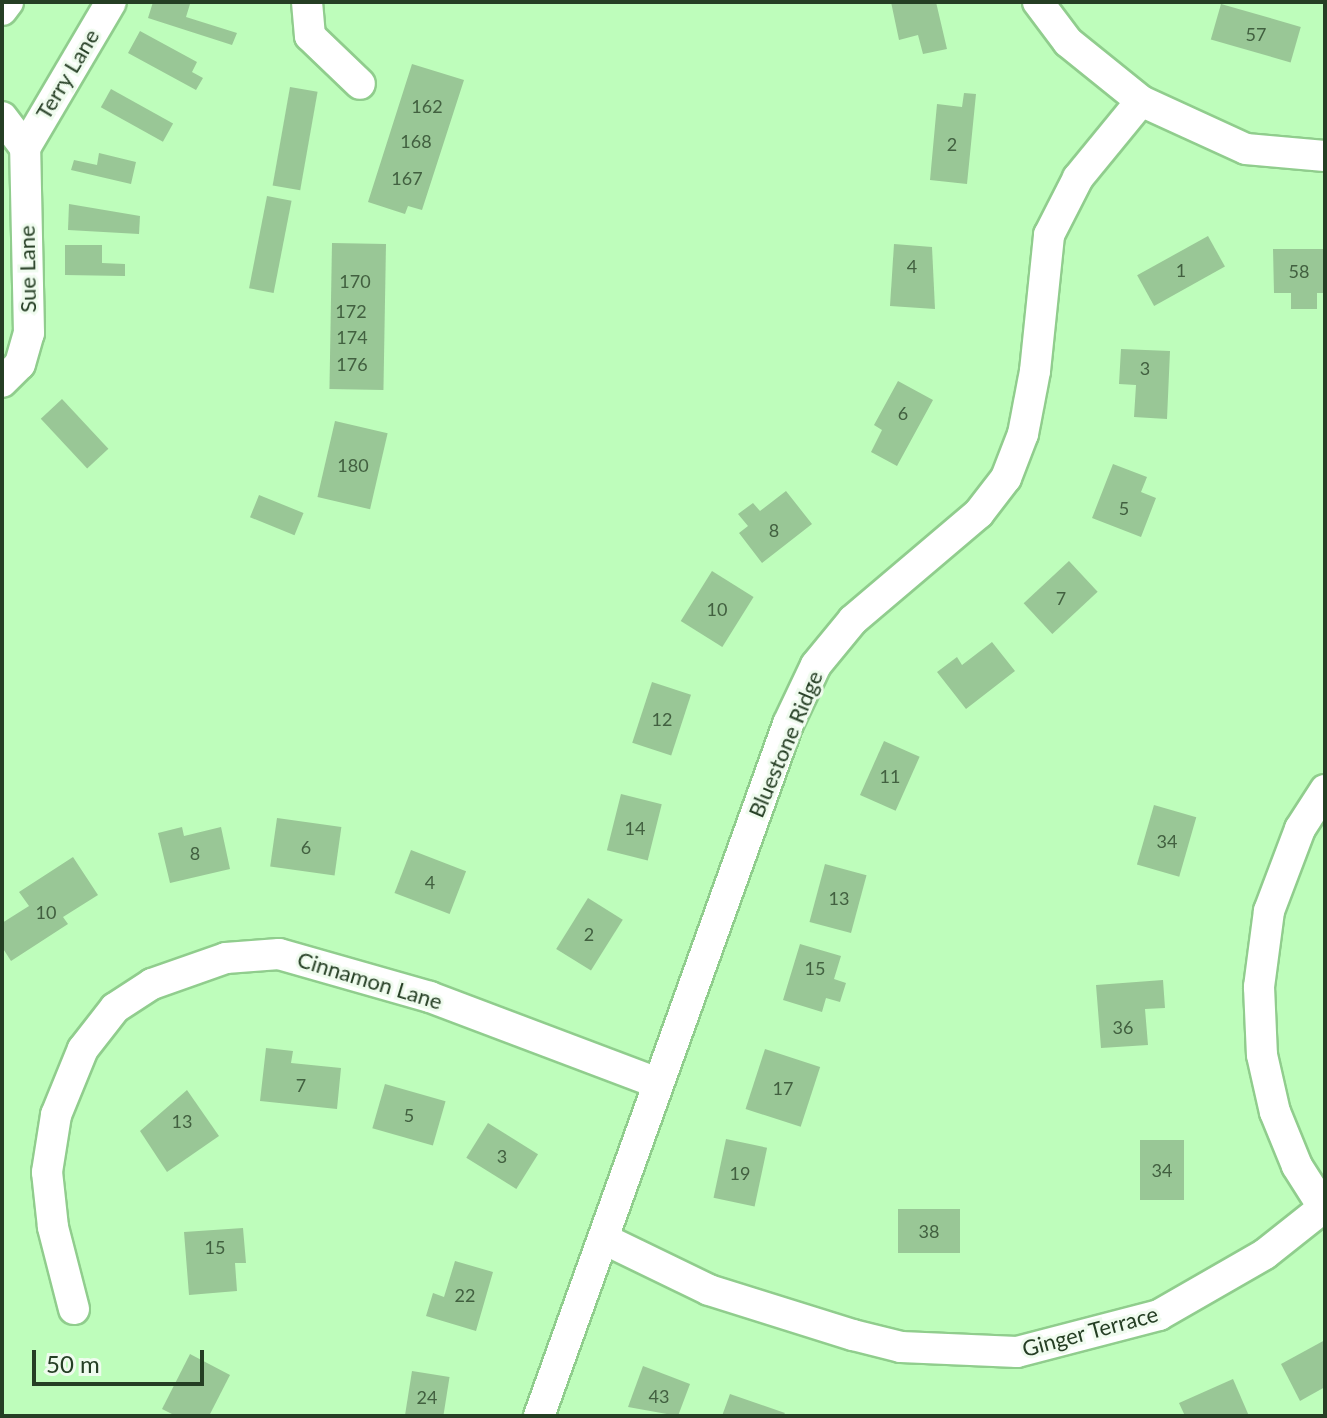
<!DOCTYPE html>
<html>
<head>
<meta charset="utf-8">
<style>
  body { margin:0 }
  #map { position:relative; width:1327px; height:1418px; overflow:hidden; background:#befdbb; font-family:Lato,sans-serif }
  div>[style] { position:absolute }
  .building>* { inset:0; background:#99c796; transform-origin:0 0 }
  .roads { filter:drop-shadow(2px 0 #90cd8d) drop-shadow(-2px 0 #90cd8d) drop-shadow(0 2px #90cd8d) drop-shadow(0 -2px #90cd8d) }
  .minor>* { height:30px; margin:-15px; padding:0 15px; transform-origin:15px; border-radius:15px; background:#fff }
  span { translate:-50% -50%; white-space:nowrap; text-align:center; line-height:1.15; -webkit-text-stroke:6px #effbee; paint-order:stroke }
  .number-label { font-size:18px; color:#426040 }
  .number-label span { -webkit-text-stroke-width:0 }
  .street-label { font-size:22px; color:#253e24 }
  .frame { position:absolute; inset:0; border:4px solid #253e24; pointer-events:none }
  .scale { position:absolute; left:32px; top:1350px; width:172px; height:36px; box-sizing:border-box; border:4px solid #253e24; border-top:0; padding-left:10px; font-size:24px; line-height:28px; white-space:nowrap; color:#253e24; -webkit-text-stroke:6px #effbee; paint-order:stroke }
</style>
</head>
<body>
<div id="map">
  <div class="building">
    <div style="clip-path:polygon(153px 2px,190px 4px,186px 17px,237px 33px,232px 45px,148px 18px)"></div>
    <div style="clip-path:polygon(891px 2px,936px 2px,947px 49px,923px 54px,918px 35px,899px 40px)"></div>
    <div style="left:1221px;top:4px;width:83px;height:37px;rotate:16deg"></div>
    <div style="clip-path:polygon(140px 31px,197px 62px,192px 72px,203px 78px,196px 90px,128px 53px)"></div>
    <div style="clip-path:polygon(412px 64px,464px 80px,422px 210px,408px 206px,405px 214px,368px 202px)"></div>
    <div style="left:290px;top:87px;width:28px;height:100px;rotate:10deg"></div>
    <div style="left:111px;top:89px;width:71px;height:21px;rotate:29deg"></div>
    <div style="clip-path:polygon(964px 93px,976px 94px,967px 184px,930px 180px,937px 104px,962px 107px)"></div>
    <div style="clip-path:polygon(99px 153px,136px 162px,131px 184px,71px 170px,74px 160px,97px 165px)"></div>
    <div style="left:267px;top:196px;width:25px;height:94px;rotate:11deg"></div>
    <div style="clip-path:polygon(69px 204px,140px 216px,139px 234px,68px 230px)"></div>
    <div style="left:1208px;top:236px;width:35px;height:81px;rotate:61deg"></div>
    <div style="left:332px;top:243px;width:54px;height:146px;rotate:1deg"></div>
    <div style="clip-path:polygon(894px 244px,932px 247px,935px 309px,890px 306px)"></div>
    <div style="clip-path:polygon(65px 245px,102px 245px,102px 263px,125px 264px,125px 276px,65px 275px)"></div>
    <div style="clip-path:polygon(1273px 249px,1325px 249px,1325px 293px,1317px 293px,1317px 309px,1291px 309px,1291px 293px,1274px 293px)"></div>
    <div style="clip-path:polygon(1121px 349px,1170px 351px,1167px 419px,1134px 417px,1136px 385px,1119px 384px)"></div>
    <div style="clip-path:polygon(898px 381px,933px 400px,897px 466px,871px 452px,882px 430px,874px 425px)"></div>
    <div style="left:62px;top:399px;width:68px;height:29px;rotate:47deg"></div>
    <div style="left:335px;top:421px;width:54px;height:78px;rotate:13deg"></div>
    <div style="clip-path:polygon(1113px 464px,1147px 477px,1141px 492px,1156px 498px,1141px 537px,1092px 518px)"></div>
    <div style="clip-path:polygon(786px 491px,812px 524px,762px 563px,739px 533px,748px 526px,738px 514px,753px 503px,760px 511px)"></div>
    <div style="left:259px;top:495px;width:48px;height:24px;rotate:22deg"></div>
    <div style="left:1069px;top:561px;width:42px;height:62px;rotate:47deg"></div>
    <div style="left:712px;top:571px;width:49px;height:59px;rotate:32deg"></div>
    <div style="clip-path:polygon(992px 642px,1015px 671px,966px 709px,937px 672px,957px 657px,962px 665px)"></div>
    <div style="left:652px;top:682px;width:41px;height:64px;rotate:18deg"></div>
    <div style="left:884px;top:741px;width:39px;height:59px;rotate:24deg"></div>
    <div style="left:621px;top:794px;width:42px;height:58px;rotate:14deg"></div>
    <div style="left:1154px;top:805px;width:44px;height:62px;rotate:16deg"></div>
    <div style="left:277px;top:818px;width:65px;height:49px;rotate:8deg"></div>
    <div style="clip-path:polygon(182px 827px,184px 836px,221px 827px,230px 869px,170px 883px,158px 833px)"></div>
    <div style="left:411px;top:850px;width:59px;height:46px;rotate:21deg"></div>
    <div style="clip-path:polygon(73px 857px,98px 895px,63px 917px,68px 924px,11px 961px,2px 947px,2px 923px,29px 906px,19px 892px)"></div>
    <div style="left:825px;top:864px;width:43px;height:60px;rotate:15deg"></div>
    <div style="left:588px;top:898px;width:41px;height:60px;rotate:32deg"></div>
    <div style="clip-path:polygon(800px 944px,841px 956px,834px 979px,846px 983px,840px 1002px,826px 998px,822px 1012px,783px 1000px)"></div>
    <div style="clip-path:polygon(1163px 980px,1165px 1008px,1145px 1009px,1148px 1045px,1101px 1048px,1096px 985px)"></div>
    <div style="clip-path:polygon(266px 1048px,293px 1051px,291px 1063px,341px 1068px,337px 1109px,260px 1101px)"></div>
    <div style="left:765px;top:1049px;width:58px;height:63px;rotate:18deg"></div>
    <div style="left:385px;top:1084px;width:63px;height:46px;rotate:16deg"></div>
    <div style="clip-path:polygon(187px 1090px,219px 1136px,167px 1172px,140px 1131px)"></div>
    <div style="left:488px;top:1123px;width:59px;height:41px;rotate:32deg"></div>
    <div style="left:726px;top:1139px;width:42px;height:60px;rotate:12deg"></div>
    <div style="left:1140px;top:1140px;width:44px;height:60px"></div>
    <div style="left:960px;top:1209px;width:44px;height:62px;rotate:90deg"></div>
    <div style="clip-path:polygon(243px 1228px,246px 1263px,235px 1263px,237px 1291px,189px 1295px,184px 1232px)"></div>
    <div style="clip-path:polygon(455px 1261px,493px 1272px,476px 1331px,426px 1316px,433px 1293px,444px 1297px)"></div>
    <div style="clip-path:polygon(1325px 1340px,1325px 1387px,1300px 1401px,1281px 1364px)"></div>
    <div style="clip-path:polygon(190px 1354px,230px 1375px,209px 1416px,176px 1416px,162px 1409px)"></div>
    <div style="clip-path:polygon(643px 1366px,690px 1384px,678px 1416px,628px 1407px)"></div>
    <div style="left:412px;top:1371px;width:38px;height:46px;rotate:9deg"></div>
    <div style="clip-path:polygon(1233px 1379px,1249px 1416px,1185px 1416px,1179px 1403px)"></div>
    <div style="clip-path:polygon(730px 1394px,785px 1413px,783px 1416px,722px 1416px)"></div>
  </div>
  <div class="roads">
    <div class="minor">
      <div style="left:307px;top:2px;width:34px;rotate:85deg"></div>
      <div style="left:310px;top:36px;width:69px;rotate:43.8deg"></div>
      <div style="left:1038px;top:2px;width:50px;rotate:53.1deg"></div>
      <div style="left:1068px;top:42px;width:94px;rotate:38.9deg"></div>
      <div style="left:1141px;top:101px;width:115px;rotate:24.6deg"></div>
      <div style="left:1246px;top:149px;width:79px;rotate:5.1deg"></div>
      <div style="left:2px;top:10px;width:10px;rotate:-53deg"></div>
      <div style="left:2px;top:117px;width:39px;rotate:53deg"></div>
      <div style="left:2px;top:382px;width:25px;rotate:-45deg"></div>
      <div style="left:20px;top:364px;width:32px;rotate:-74deg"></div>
      <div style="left:29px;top:333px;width:185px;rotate:-91.2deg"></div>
      <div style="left:25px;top:148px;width:169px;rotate:-59.5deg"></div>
      <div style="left:1325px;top:790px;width:46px;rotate:122.7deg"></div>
      <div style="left:1300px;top:829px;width:88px;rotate:110.7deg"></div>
      <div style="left:1269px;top:911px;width:77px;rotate:97.5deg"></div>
      <div style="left:1259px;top:987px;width:68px;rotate:87.5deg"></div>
      <div style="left:1262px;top:1055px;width:58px;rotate:77.2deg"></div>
      <div style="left:1275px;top:1112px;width:58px;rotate:67.8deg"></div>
      <div style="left:1297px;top:1166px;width:52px;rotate:57.5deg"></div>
      <div style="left:606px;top:1240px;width:114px;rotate:25.9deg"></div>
      <div style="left:709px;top:1290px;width:151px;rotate:17.4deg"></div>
      <div style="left:853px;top:1335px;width:49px;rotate:14deg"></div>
      <div style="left:901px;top:1347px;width:116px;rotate:2.5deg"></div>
      <div style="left:1017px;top:1352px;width:147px;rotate:-14.6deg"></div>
      <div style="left:1159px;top:1315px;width:122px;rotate:-29.9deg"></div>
      <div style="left:1265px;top:1254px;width:74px;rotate:-38.4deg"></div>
      <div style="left:74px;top:1309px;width:85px;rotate:-104.4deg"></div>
      <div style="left:53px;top:1227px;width:55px;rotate:-96.2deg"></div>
      <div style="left:47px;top:1172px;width:58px;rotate:-81deg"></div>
      <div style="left:56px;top:1115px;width:71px;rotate:-67.8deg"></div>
      <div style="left:83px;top:1049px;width:52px;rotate:-52deg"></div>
      <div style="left:115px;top:1008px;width:44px;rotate:-33deg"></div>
      <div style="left:152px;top:984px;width:78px;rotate:-19.4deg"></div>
      <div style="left:226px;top:958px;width:53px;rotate:-4.3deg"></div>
      <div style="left:279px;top:954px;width:157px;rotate:15.9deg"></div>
      <div style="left:430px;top:997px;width:241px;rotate:20.7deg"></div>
      <div style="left:539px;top:1416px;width:735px;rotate:-70.21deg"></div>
      <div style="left:788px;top:724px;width:65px;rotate:-64.6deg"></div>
      <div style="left:816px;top:665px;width:58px;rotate:-50.6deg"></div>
      <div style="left:853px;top:620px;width:165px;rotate:-40.3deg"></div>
      <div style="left:979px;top:513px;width:44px;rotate:-52.4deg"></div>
      <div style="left:1006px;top:478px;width:47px;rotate:-68.9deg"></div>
      <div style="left:1023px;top:434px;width:64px;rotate:-79.2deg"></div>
      <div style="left:1035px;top:371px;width:137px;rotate:-84.1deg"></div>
      <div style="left:1049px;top:235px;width:64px;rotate:-63deg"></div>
      <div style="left:1078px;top:178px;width:99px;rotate:-50.7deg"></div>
    </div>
  </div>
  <div class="number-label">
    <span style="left:1256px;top:34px">57</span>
    <span style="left:427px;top:106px">162</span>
    <span style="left:416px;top:141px">168</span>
    <span style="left:952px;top:144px">2</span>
    <span style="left:407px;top:178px">167</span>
    <span style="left:912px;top:266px">4</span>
    <span style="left:1181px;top:270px">1</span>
    <span style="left:1299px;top:271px">58</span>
    <span style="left:355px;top:281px">170</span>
    <span style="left:351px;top:311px">172</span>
    <span style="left:352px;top:337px">174</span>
    <span style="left:352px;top:364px">176</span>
    <span style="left:1145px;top:368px">3</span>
    <span style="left:903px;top:413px">6</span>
    <span style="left:353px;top:465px">180</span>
    <span style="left:1124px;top:508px">5</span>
    <span style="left:774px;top:530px">8</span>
    <span style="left:1061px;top:598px">7</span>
    <span style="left:717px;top:609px">10</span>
    <span style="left:662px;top:719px">12</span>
    <span style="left:890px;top:776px">11</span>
    <span style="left:635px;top:828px">14</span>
    <span style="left:1167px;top:841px">34</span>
    <span style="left:306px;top:847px">6</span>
    <span style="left:195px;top:853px">8</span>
    <span style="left:430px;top:882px">4</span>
    <span style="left:839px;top:898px">13</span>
    <span style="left:46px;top:912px">10</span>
    <span style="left:589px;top:934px">2</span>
    <span style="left:815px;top:968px">15</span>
    <span style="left:1123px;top:1027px">36</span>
    <span style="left:301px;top:1085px">7</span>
    <span style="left:783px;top:1088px">17</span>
    <span style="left:409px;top:1115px">5</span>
    <span style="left:182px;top:1121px">13</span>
    <span style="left:502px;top:1156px">3</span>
    <span style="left:1162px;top:1170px">34</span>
    <span style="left:740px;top:1173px">19</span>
    <span style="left:929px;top:1231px">38</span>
    <span style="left:215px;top:1247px">15</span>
    <span style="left:465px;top:1295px">22</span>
    <span style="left:659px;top:1396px">43</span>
    <span style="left:427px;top:1397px">24</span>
  </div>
  <div class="street-label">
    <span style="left:67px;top:74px;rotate:-59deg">Terry Lane</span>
    <span style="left:27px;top:269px;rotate:-91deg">Sue Lane</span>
    <span style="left:785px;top:744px;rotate:-67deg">Bluestone Ridge</span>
    <span style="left:370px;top:980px;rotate:17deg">Cinnamon Lane</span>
    <span style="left:1090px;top:1331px;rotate:-15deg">Ginger Terrace</span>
  </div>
  <div class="frame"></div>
  <div class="scale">50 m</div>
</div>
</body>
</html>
